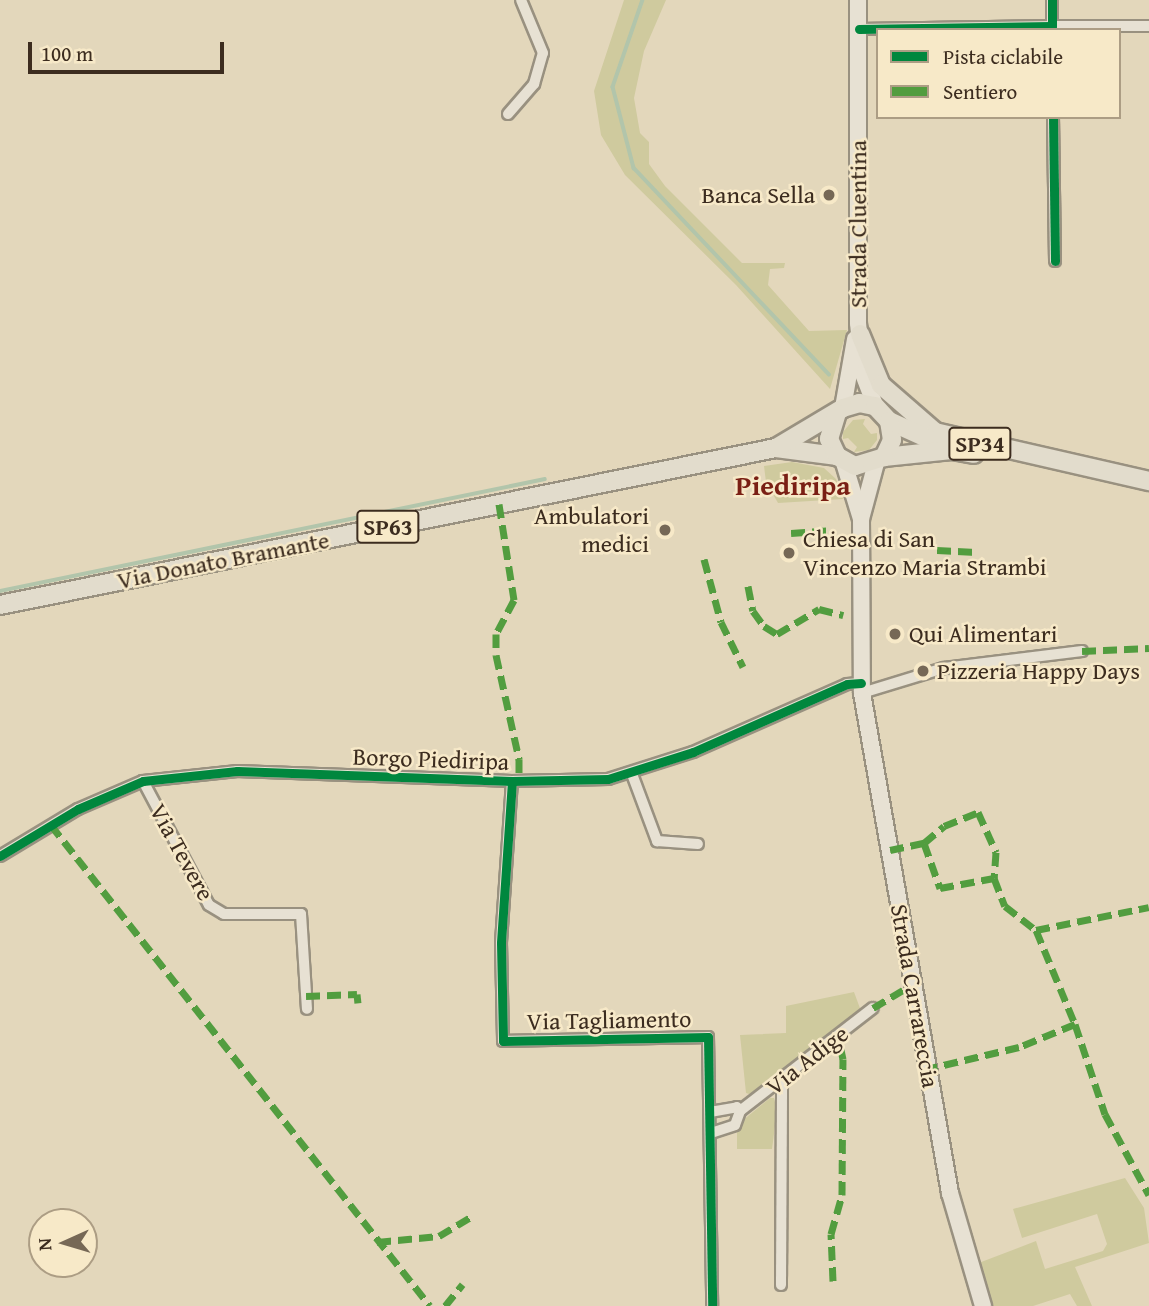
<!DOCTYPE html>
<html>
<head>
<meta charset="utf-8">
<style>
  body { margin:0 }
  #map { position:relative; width:1149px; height:1306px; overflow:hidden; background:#e3d7bb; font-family:"Gentium Book Plus",serif }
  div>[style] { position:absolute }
  .green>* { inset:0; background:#cfca9e }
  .stream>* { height:3.5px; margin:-1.75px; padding:0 1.75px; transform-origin:1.75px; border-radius:1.75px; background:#b2c5ab }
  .roads { filter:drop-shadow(2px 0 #999180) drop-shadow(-2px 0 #999180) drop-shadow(0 2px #999180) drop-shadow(0 -2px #999180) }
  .street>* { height:10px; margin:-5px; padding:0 5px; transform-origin:5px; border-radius:5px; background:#e7e1d3 }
  .secondary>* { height:16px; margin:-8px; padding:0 8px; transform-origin:8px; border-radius:8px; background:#e7e1d3 }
  .primary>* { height:18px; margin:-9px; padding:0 9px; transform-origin:9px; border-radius:9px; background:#e2dccc }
  .quiet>* { height:7px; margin-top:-3.5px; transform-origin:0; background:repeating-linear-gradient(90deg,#529d3f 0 14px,transparent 0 21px) }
  .cycleway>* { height:9px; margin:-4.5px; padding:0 4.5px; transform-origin:4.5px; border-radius:4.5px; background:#00873e }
  .dots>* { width:19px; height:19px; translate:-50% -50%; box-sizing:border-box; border:4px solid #f7e9c8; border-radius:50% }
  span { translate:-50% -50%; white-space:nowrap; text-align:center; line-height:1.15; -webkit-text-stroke:5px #f7e9c8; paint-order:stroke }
  .shield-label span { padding:2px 5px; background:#f7e9c8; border:2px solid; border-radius:5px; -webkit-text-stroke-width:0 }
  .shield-label { font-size:23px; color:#3c2c1f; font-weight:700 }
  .poi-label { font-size:24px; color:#3c2c1f }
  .right { translate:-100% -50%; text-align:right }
  .left { translate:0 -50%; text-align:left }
  .street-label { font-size:24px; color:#3c2c1f }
  .quarter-label { font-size:28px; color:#7a1f14; font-weight:700 }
  .legend { position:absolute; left:876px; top:28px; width:245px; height:91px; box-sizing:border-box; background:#f7e9c8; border:2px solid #ac9d84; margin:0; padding:9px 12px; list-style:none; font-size:21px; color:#3c2c1f }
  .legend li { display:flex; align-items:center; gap:14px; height:35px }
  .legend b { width:35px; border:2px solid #ac9d84 }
  .north { position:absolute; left:28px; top:1208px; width:70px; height:70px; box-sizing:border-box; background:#f7e9c8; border:2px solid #ac9d84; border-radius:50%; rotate:266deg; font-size:19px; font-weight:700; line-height:28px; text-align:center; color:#3c2c1f }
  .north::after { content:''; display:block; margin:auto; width:24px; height:32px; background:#766856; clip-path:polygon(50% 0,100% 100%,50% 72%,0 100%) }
  .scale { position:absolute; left:28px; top:42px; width:196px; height:32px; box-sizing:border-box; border:4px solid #3c2c1f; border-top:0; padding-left:9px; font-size:21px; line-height:24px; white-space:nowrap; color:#3c2c1f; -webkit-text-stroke:5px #f7e9c8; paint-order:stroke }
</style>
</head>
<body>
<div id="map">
  <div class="green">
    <div style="clip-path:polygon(624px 0,666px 0,644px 51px,634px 98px,640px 133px,649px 142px,649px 164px,665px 186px,742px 263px,785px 263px,784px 268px,770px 269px,768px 285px,809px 331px,847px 330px,830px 389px,736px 285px,625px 175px,601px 135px,594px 91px)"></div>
    <div style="clip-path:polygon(865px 419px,863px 424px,871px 434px,877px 433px,877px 440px,869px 450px,854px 452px,857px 447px,848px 438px,843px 439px,843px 432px,853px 420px)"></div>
    <div style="clip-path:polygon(792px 462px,824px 468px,836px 479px,843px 499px,778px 503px,766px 482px,764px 466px)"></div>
    <div style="clip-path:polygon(854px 992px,861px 1011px,752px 1095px,746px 1093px,740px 1035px,786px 1033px,786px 1006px)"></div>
    <div style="clip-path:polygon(770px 1098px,774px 1098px,777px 1111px,772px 1149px,737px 1149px,737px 1125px)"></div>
    <div style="clip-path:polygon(1125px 1178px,1144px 1208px,1149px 1243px,1075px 1267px,1092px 1306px,1077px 1306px,1070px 1294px,1033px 1306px,991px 1306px,976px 1264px,1036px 1241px,1045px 1269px,1103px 1251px,1107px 1244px,1097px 1214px,1022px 1238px,1013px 1209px)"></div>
  </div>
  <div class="stream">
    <div style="left:643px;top:0;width:92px;rotate:109deg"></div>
    <div style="left:613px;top:87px;width:84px;rotate:75.5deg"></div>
    <div style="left:634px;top:168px;width:284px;rotate:46.6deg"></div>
    <div style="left:0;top:591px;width:556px;rotate:-11.61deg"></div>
  </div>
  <div class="roads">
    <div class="street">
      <div style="left:859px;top:29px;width:193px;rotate:-0.9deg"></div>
      <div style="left:1052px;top:26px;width:26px;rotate:-90deg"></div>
      <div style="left:1052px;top:30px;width:4px;rotate:-90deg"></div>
      <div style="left:1052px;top:26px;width:97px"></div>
      <div style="left:508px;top:114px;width:40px;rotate:-49deg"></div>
      <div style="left:534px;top:84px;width:32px;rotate:-74deg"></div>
      <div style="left:543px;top:53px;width:57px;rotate:-112.5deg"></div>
      <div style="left:1053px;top:117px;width:144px;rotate:89.2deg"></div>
      <div style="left:862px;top:693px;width:86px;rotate:-17deg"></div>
      <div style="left:944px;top:668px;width:139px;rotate:-7deg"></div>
      <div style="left:632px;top:774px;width:72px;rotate:69.5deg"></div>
      <div style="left:657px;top:841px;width:41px;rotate:4.2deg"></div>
      <div style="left:143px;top:781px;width:140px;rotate:62deg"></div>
      <div style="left:209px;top:905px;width:17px;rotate:31deg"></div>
      <div style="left:224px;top:914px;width:77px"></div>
      <div style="left:301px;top:914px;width:95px;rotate:86.4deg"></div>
      <div style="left:512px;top:781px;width:162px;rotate:93.9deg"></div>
      <div style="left:501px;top:943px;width:98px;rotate:88.8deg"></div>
      <div style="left:503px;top:1041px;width:205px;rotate:-1.1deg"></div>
      <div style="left:708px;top:1037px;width:269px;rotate:89.1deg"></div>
      <div style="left:0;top:856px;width:91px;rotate:-31.1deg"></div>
      <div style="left:78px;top:809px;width:71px;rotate:-23.3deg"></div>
      <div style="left:143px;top:781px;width:95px;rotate:-6.1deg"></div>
      <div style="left:237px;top:771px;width:275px;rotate:2.1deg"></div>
      <div style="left:512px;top:781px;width:96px;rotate:-1.2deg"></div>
      <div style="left:608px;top:779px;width:89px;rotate:-17.6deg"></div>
      <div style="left:693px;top:752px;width:168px;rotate:-23.8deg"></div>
      <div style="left:847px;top:684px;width:14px;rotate:-4deg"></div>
      <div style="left:710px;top:1112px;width:27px;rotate:-10deg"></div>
      <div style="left:737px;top:1107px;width:5px;rotate:53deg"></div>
      <div style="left:711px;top:1133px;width:25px;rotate:-18deg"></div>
      <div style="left:735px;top:1125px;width:15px;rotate:-70deg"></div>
      <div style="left:740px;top:1111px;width:168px;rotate:-37.8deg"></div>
      <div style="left:781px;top:1285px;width:206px;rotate:-89.7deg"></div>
    </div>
    <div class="secondary">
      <div style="left:858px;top:0;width:323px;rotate:90deg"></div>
      <div style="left:858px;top:323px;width:51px;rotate:84.4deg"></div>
      <div style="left:863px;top:374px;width:34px;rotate:69deg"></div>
      <div style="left:843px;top:408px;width:70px;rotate:-80.1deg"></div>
      <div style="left:844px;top:463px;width:59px;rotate:73.1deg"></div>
      <div style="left:876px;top:463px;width:58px;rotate:105deg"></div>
      <div style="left:861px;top:519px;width:174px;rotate:89.7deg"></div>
      <div style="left:862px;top:693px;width:508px;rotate:80.02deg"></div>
      <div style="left:950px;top:1193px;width:118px;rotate:73.7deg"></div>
    </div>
    <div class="primary">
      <div style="left:860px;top:334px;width:55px;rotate:67.6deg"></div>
      <div style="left:881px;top:385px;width:72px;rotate:41deg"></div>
      <div style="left:935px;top:432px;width:220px;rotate:12.9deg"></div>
      <div style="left:889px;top:421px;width:48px;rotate:24.4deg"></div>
      <div style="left:776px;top:448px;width:62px;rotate:7.5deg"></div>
      <div style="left:884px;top:457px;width:68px;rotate:-5.9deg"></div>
      <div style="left:952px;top:450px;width:22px;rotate:10deg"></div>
      <div style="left:0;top:605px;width:792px;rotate:-11.44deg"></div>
      <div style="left:776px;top:448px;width:78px;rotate:-30.8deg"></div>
      <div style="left:843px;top:408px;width:17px;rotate:-17deg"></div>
      <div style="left:859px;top:403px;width:16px;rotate:11deg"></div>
      <div style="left:875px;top:406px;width:21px;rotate:47deg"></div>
      <div style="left:889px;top:421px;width:19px;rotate:81deg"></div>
      <div style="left:892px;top:440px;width:19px;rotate:115deg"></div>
      <div style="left:884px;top:457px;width:30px;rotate:163deg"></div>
      <div style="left:855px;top:466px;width:21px;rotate:-151deg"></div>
      <div style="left:837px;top:456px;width:19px;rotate:-115deg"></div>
      <div style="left:829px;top:439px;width:27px;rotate:-73deg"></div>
    </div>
  </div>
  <div class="quiet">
    <div style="left:499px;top:504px;width:97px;rotate:81.1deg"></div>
    <div style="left:514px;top:600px;width:38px;rotate:118deg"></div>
    <div style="left:496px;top:634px;width:21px;rotate:90deg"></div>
    <div style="left:496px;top:655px;width:107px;rotate:77.5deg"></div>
    <div style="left:519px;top:759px;width:22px;rotate:90deg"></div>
    <div style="left:791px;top:533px;width:39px;rotate:-4deg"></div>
    <div style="left:937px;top:550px;width:39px;rotate:3deg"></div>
    <div style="left:704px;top:559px;width:65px;rotate:74.9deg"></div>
    <div style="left:721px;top:622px;width:50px;rotate:63.9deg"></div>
    <div style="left:748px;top:586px;width:25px;rotate:79deg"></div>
    <div style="left:753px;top:611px;width:19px;rotate:54deg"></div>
    <div style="left:764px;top:626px;width:15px;rotate:32deg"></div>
    <div style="left:777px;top:634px;width:49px;rotate:-30.8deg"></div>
    <div style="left:819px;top:609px;width:25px;rotate:14deg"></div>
    <div style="left:1082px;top:651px;width:67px;rotate:-2.6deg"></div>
    <div style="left:51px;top:825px;width:612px;rotate:51.76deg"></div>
    <div style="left:924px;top:843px;width:26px;rotate:-40deg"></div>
    <div style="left:944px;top:826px;width:37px;rotate:-22deg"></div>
    <div style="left:978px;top:812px;width:44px;rotate:65.8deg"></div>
    <div style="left:996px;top:852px;width:26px;rotate:94deg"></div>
    <div style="left:890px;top:850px;width:35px;rotate:-12deg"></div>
    <div style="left:924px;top:843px;width:48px;rotate:70.4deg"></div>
    <div style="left:940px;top:888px;width:55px;rotate:-10.5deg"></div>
    <div style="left:994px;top:878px;width:30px;rotate:69deg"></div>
    <div style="left:1005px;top:906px;width:39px;rotate:38deg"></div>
    <div style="left:1036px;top:930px;width:102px;rotate:67.5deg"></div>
    <div style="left:1075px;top:1024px;width:61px;rotate:157.7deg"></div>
    <div style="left:1019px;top:1047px;width:95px;rotate:166.6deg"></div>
    <div style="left:1036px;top:930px;width:115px;rotate:-11.5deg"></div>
    <div style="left:306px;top:996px;width:51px;rotate:-2.2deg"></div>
    <div style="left:357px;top:994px;width:9px;rotate:84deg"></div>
    <div style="left:873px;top:1008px;width:35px;rotate:-31deg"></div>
    <div style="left:1075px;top:1024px;width:95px;rotate:71.6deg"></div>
    <div style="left:1105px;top:1114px;width:92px;rotate:61.5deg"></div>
    <div style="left:377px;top:1242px;width:62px;rotate:-5.5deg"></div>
    <div style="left:439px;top:1236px;width:37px;rotate:-31deg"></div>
    <div style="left:833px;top:1281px;width:47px;rotate:-92.4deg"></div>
    <div style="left:831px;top:1234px;width:41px;rotate:-74.2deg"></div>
    <div style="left:842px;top:1195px;width:136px;rotate:-89.6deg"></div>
    <div style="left:843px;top:1059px;width:25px;rotate:-102deg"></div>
    <div style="left:445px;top:1306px;width:28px;rotate:-51deg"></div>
  </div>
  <div class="cycleway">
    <div style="left:859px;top:29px;width:193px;rotate:-0.9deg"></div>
    <div style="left:1052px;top:26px;width:26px;rotate:-90deg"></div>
    <div style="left:1053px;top:117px;width:144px;rotate:89.2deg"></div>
    <div style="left:512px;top:781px;width:162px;rotate:93.9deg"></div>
    <div style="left:501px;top:943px;width:98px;rotate:88.8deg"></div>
    <div style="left:503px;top:1041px;width:205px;rotate:-1.1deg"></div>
    <div style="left:708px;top:1037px;width:269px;rotate:89.1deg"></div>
    <div style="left:0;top:856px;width:91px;rotate:-31.1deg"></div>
    <div style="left:78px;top:809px;width:71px;rotate:-23.3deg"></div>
    <div style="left:143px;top:781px;width:95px;rotate:-6.1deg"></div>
    <div style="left:237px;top:771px;width:275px;rotate:2.1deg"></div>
    <div style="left:512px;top:781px;width:96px;rotate:-1.2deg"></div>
    <div style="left:608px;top:779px;width:89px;rotate:-17.6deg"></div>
    <div style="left:693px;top:752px;width:168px;rotate:-23.8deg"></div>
    <div style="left:847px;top:684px;width:14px;rotate:-4deg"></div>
  </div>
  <div class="dots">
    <div style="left:829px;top:195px;background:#766856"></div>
    <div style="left:665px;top:530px;background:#766856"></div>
    <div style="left:789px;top:553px;background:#766856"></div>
    <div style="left:895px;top:634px;background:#766856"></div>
    <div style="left:923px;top:671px;background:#766856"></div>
  </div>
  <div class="shield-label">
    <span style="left:980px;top:444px">SP34</span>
    <span style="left:388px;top:527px">SP63</span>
  </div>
  <div class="poi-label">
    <span class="right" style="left:815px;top:195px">Banca Sella</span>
    <span class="right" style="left:649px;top:530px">Ambulatori<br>medici</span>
    <span class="left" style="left:803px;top:553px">Chiesa di San<br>Vincenzo Maria Strambi</span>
    <span class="left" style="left:909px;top:634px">Qui Alimentari</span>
    <span class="left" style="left:937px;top:671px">Pizzeria Happy Days</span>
  </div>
  <div class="street-label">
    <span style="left:858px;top:224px;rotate:-90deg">Strada Cluentina</span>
    <span style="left:223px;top:560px;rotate:-11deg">Via Donato Bramante</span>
    <span style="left:431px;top:759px;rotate:2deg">Borgo Piediripa</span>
    <span style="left:182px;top:852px;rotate:61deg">Via Tevere</span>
    <span style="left:915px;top:996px;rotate:80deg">Strada Carrareccia</span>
    <span style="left:609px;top:1020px;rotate:-1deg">Via Tagliamento</span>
    <span style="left:807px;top:1060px;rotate:-38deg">Via Adige</span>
  </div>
  <div class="quarter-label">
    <span style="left:793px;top:485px">Piediripa</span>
  </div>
  <ul class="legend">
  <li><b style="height:9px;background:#00873e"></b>Pista ciclabile</li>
  <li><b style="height:9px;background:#529d3f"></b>Sentiero</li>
  </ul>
  <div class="north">N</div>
  <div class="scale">100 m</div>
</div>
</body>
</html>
